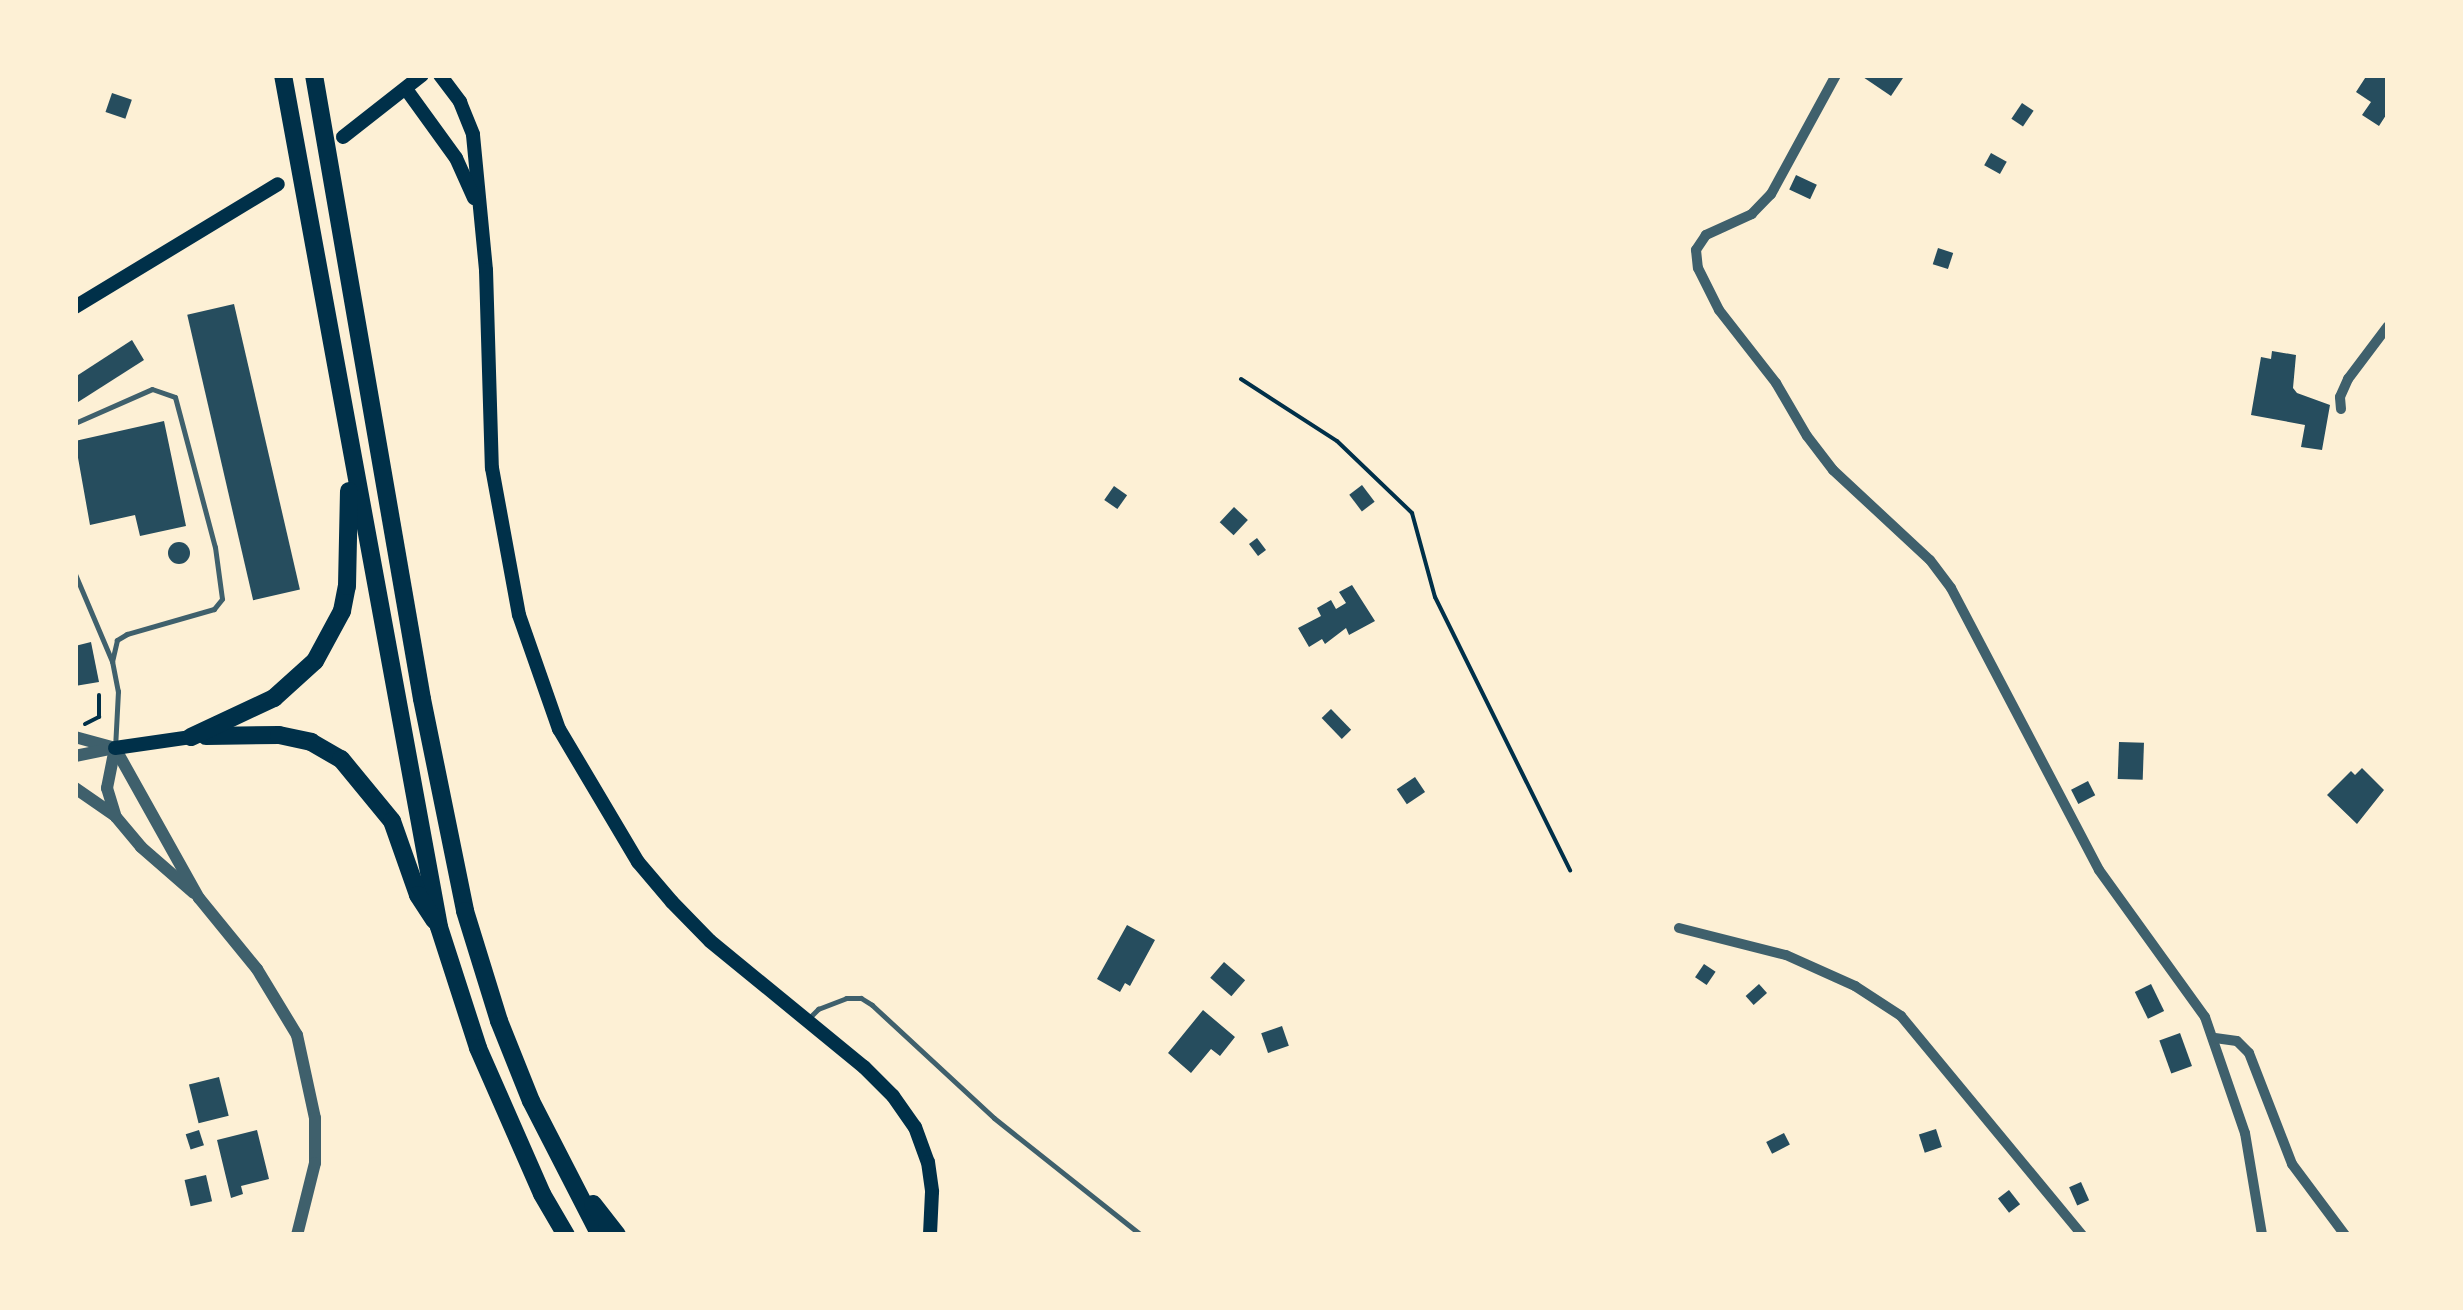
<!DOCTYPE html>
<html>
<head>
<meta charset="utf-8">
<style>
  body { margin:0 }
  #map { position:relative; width:2463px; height:1310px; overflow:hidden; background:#fdf0d5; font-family:Overpass,sans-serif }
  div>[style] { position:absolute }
  .building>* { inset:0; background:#264d5e; transform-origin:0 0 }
  .round { border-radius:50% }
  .path>* { height:4px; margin:-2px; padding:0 2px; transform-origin:2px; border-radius:2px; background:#003049 }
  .service>* { height:5px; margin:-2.5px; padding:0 2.5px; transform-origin:2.5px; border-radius:2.5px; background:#3f606c }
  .minor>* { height:10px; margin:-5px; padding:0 5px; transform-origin:5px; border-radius:5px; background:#3f606c }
  .tertiary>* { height:12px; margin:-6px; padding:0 6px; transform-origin:6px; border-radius:6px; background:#3f606c }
  .secondary>* { height:14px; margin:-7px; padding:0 7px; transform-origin:7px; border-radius:7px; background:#003049 }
  .trunk>* { height:18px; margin:-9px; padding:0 9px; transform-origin:9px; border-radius:9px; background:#003049 }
  span { translate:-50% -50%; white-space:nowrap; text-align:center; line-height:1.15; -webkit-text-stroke:8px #fdf0d5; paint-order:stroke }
  .frame { position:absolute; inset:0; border:78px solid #fdf0d5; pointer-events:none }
</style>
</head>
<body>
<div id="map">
  <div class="building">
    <div style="clip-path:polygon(1860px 75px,1905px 75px,1891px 96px)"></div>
    <div style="clip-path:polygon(2367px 75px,2388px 75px,2388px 112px,2379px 126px,2362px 115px,2371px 102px,2356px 92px)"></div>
    <div style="left:112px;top:93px;width:21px;height:20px;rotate:19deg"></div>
    <div style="left:2022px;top:103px;width:14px;height:19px;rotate:34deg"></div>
    <div style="left:1991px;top:153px;width:18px;height:14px;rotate:29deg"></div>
    <div style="left:1796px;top:175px;width:23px;height:16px;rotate:25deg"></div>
    <div style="left:1938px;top:248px;width:16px;height:17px;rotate:18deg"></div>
    <div style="left:234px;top:304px;width:293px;height:48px;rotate:77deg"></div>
    <div style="clip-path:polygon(132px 340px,144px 360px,75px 404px,75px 377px)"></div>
    <div style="clip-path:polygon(2272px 351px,2296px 355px,2293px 388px,2297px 393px,2330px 405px,2322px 450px,2301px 447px,2305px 425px,2251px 415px,2261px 357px,2271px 359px)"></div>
    <div style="clip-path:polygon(164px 421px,186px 526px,140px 536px,135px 515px,90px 525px,75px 441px)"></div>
    <div style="left:1362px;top:485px;width:21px;height:16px;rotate:53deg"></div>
    <div style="left:1114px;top:486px;width:16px;height:17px;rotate:35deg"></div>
    <div style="left:1234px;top:507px;width:19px;height:21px;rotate:43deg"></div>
    <div style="left:1257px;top:538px;width:15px;height:10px;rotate:53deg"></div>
    <div class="round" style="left:168px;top:542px;width:22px;height:22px"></div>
    <div style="clip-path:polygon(1352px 585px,1375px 621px,1349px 635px,1346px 628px,1325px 644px,1322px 639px,1309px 647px,1298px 628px,1321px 616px,1317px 608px,1331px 600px,1336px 609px,1346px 603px,1339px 592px)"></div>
    <div style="clip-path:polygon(91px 642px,99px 682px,75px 686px,75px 646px)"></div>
    <div style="left:1331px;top:709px;width:29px;height:13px;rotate:46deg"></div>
    <div style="left:2119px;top:742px;width:25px;height:37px;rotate:2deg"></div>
    <div style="clip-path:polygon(2362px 768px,2384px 790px,2357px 824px,2327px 795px,2351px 771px,2355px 775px)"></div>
    <div style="left:1415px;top:777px;width:18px;height:22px;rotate:56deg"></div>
    <div style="left:2088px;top:781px;width:16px;height:19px;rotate:63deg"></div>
    <div style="clip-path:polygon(1127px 925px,1155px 940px,1130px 986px,1125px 983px,1120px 992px,1097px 979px)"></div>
    <div style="left:1224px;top:962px;width:28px;height:21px;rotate:41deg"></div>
    <div style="left:1704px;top:964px;width:14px;height:16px;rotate:34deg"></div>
    <div style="left:1759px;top:984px;width:12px;height:18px;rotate:48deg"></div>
    <div style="left:2151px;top:984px;width:30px;height:18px;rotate:64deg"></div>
    <div style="clip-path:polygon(1203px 1010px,1235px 1037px,1220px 1056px,1211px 1049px,1191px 1073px,1168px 1053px)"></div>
    <div style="left:1282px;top:1026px;width:21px;height:22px;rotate:71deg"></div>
    <div style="left:2180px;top:1033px;width:35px;height:22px;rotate:70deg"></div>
    <div style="left:219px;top:1077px;width:40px;height:31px;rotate:76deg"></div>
    <div style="left:1936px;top:1129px;width:19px;height:18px;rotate:72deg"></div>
    <div style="left:199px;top:1130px;width:16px;height:14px;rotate:72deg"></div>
    <div style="clip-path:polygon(257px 1130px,269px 1179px,241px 1186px,243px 1194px,231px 1198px,217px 1140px)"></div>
    <div style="left:1784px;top:1133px;width:13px;height:20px;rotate:63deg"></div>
    <div style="left:206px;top:1175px;width:27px;height:22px;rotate:77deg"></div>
    <div style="left:2081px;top:1182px;width:20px;height:13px;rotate:66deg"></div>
    <div style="left:2009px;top:1190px;width:18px;height:14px;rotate:52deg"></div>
  </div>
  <div class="path">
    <div style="left:1241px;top:379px;width:114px;rotate:32.9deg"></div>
    <div style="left:1337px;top:441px;width:104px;rotate:43.8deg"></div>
    <div style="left:1412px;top:513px;width:87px;rotate:74.7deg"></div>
    <div style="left:1435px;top:597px;width:305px;rotate:63.7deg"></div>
    <div style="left:85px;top:724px;width:16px;rotate:-27deg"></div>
    <div style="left:99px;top:717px;width:22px;rotate:-90deg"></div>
  </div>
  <div class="service">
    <div style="left:75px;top:423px;width:84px;rotate:-23.8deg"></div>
    <div style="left:152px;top:389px;width:24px;rotate:19deg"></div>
    <div style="left:175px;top:397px;width:155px;rotate:75.1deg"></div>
    <div style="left:215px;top:547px;width:52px;rotate:82.3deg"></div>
    <div style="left:222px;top:599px;width:13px;rotate:129deg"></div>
    <div style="left:214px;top:609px;width:91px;rotate:164deg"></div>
    <div style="left:127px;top:634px;width:12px;rotate:149deg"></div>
    <div style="left:117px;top:640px;width:22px;rotate:103deg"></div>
    <div style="left:75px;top:574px;width:95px;rotate:67deg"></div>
    <div style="left:112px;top:661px;width:31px;rotate:79deg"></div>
    <div style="left:118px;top:691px;width:57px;rotate:93deg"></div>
    <div style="left:807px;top:1020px;width:16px;rotate:-45deg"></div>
    <div style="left:818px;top:1009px;width:30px;rotate:-21deg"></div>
    <div style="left:846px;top:998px;width:15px"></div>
    <div style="left:861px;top:998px;width:13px;rotate:32deg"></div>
    <div style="left:872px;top:1005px;width:166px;rotate:42.8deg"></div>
    <div style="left:994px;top:1118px;width:188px;rotate:38.5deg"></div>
  </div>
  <div class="minor">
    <div style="left:1836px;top:75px;width:136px;rotate:118.6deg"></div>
    <div style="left:1771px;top:194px;width:28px;rotate:134deg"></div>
    <div style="left:1752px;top:214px;width:51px;rotate:155.5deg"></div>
    <div style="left:1706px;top:235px;width:18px;rotate:124deg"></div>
    <div style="left:1696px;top:250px;width:18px;rotate:84deg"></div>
    <div style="left:1698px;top:268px;width:47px;rotate:63.4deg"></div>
    <div style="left:1719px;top:310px;width:93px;rotate:52deg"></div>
    <div style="left:1776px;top:383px;width:61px;rotate:59.7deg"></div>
    <div style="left:1807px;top:436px;width:43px;rotate:52.6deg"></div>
    <div style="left:1833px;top:470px;width:132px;rotate:42.9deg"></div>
    <div style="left:1930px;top:560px;width:35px;rotate:53deg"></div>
    <div style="left:1951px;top:588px;width:318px;rotate:62.3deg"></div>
    <div style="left:2099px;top:870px;width:181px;rotate:54.2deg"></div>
    <div style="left:2205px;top:1017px;width:123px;rotate:71deg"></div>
    <div style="left:2245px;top:1133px;width:103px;rotate:80.5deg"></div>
    <div style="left:2341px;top:409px;width:12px;rotate:-95deg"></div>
    <div style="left:2340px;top:397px;width:20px;rotate:-66deg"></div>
    <div style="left:2348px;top:379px;width:66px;rotate:-53deg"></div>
    <div style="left:1679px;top:928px;width:110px;rotate:14.2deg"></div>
    <div style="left:1786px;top:955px;width:76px;rotate:24.2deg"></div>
    <div style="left:1855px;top:986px;width:55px;rotate:33.1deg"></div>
    <div style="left:1901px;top:1016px;width:284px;rotate:50.4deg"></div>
    <div style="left:2215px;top:1038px;width:22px;rotate:8deg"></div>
    <div style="left:2237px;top:1041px;width:17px;rotate:45deg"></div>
    <div style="left:2249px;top:1053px;width:119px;rotate:68.8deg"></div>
    <div style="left:2292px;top:1164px;width:89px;rotate:53.3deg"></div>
  </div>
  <div class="tertiary">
    <div style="left:75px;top:737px;width:41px;rotate:15.4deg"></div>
    <div style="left:115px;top:748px;width:172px;rotate:60.8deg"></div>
    <div style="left:199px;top:898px;width:92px;rotate:50.8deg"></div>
    <div style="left:257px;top:969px;width:77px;rotate:58.8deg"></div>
    <div style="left:297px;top:1035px;width:85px;rotate:77.8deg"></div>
    <div style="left:315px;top:1118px;width:45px;rotate:90deg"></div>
    <div style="left:315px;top:1163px;width:74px;rotate:104deg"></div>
    <div style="left:115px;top:748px;width:41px;rotate:101.3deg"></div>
    <div style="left:107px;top:788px;width:30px;rotate:73deg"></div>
    <div style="left:116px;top:817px;width:39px;rotate:50deg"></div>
    <div style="left:141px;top:847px;width:70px;rotate:41deg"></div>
    <div style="left:75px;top:756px;width:41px;rotate:-11.3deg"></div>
    <div style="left:75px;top:788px;width:47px;rotate:34.7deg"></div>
  </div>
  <div class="secondary">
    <div style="left:440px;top:75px;width:34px;rotate:53deg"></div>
    <div style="left:460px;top:102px;width:35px;rotate:68deg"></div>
    <div style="left:473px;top:135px;width:136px;rotate:84.5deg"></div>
    <div style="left:486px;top:270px;width:198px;rotate:88.3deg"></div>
    <div style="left:492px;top:468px;width:149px;rotate:79.6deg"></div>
    <div style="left:519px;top:615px;width:121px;rotate:70.7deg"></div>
    <div style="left:559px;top:729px;width:155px;rotate:59.3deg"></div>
    <div style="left:638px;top:862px;width:52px;rotate:49.6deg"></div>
    <div style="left:672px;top:902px;width:54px;rotate:45.7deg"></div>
    <div style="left:710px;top:941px;width:199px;rotate:39.3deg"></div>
    <div style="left:864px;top:1067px;width:41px;rotate:45deg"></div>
    <div style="left:893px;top:1096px;width:38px;rotate:55deg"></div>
    <div style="left:915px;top:1127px;width:37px;rotate:70deg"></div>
    <div style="left:928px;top:1162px;width:30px;rotate:82deg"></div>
    <div style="left:932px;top:1192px;width:43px;rotate:92.7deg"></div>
    <div style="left:406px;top:89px;width:85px;rotate:54.1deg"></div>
    <div style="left:456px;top:158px;width:44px;rotate:65.8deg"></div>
    <div style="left:343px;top:137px;width:100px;rotate:-38.1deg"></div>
    <div style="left:75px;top:307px;width:237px;rotate:-31.2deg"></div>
    <div style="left:115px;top:748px;width:77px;rotate:-8.2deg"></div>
  </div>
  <div class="trunk">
    <div style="left:283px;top:75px;width:866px;rotate:79.62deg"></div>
    <div style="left:439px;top:927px;width:127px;rotate:72.1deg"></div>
    <div style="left:478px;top:1048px;width:159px;rotate:66.3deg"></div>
    <div style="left:542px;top:1194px;width:48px;rotate:59.7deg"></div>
    <div style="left:314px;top:75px;width:633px;rotate:80.18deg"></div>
    <div style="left:422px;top:699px;width:216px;rotate:78.5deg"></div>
    <div style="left:465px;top:911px;width:115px;rotate:72.8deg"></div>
    <div style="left:499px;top:1021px;width:86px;rotate:68.2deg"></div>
    <div style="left:531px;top:1101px;width:151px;rotate:62.8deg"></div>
    <div style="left:206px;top:736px;width:73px;rotate:-0.8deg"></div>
    <div style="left:279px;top:735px;width:33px;rotate:12deg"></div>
    <div style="left:311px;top:742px;width:34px;rotate:30deg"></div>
    <div style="left:341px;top:759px;width:80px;rotate:50.6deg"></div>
    <div style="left:392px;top:821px;width:78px;rotate:70.6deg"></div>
    <div style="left:418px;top:895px;width:30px;rotate:57deg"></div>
    <div style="left:191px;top:737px;width:92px;rotate:-25.2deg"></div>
    <div style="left:274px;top:698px;width:55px;rotate:-42.1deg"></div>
    <div style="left:315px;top:661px;width:57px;rotate:-61.6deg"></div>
    <div style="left:342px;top:611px;width:25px;rotate:-79deg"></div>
    <div style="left:347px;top:586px;width:95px;rotate:-88.8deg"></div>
    <div style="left:593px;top:1204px;width:39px;rotate:52deg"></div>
  </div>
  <div class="frame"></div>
</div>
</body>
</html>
